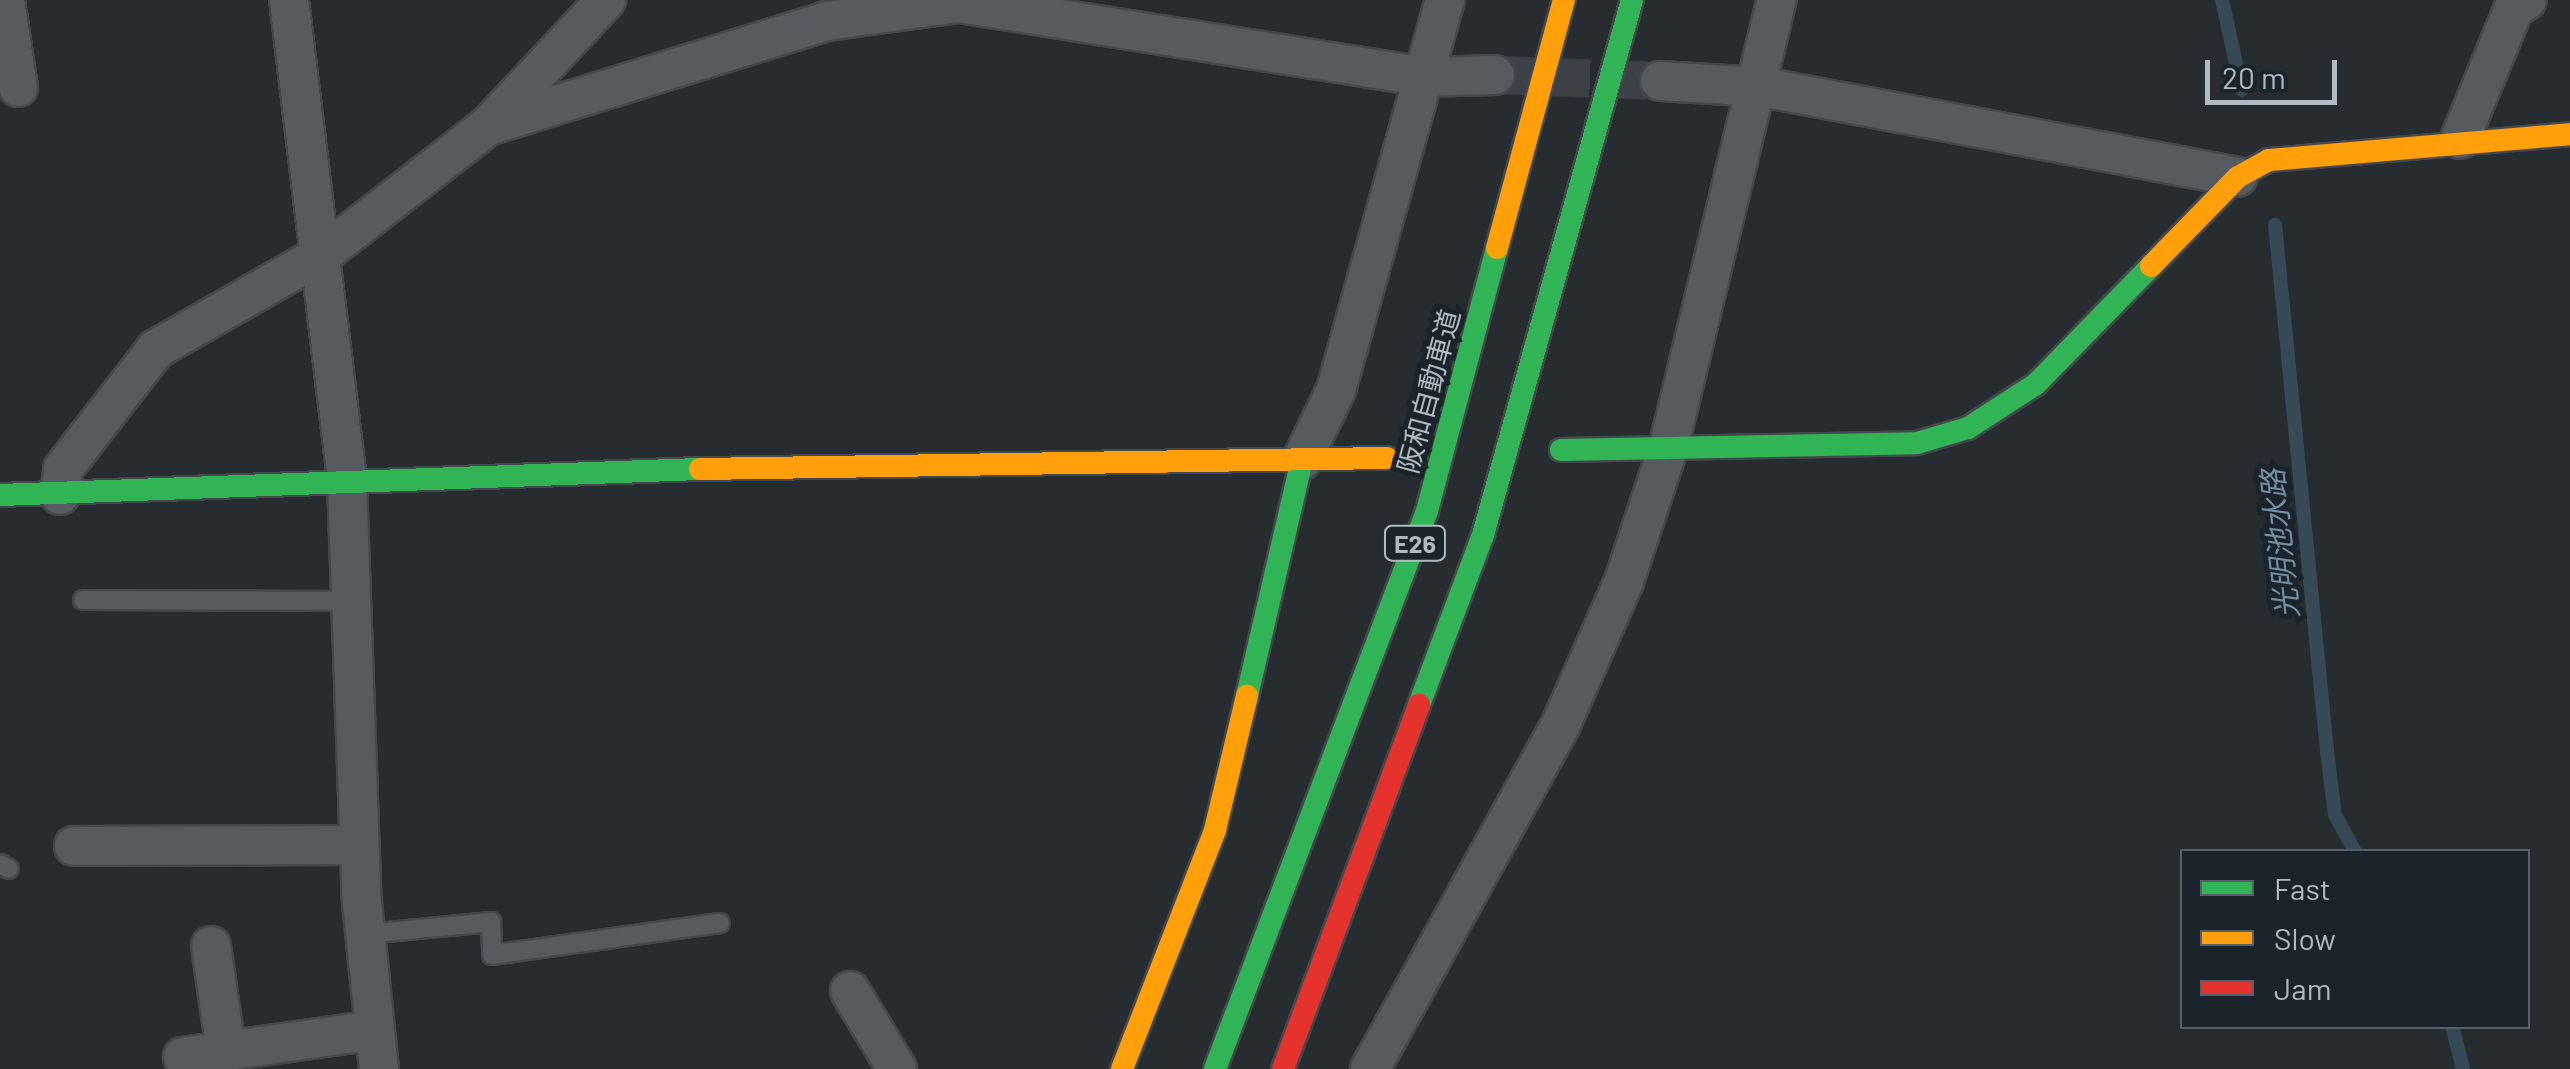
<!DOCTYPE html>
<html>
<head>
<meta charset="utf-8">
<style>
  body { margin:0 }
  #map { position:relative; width:2570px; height:1069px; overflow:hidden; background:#272c31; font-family:Barlow,"Noto Sans JP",sans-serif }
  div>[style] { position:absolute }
  .stream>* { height:14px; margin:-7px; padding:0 7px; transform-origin:7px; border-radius:7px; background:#364957 }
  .street-tunnel>* { height:38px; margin-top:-19px; transform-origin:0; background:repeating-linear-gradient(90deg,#3c4147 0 38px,transparent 0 57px) }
  .roads { filter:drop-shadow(2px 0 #44484c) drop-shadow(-2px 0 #44484c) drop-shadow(0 2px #44484c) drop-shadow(0 -2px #44484c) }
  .lane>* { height:18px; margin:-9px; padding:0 9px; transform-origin:9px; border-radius:9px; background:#565b60 }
  .street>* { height:38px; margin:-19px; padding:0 19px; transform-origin:19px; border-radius:19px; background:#565b60 }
  .fast>* { height:22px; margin:-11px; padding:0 11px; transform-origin:11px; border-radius:11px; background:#30b455 }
  .slow>* { height:22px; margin:-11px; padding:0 11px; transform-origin:11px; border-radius:11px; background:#ff9f0a }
  .jam>* { height:22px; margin:-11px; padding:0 11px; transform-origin:11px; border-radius:11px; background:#e5322d }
  span { translate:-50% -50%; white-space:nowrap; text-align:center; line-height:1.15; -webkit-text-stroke:10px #1b242b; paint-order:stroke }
  .shield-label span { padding:2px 8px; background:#1b242b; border:2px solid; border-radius:8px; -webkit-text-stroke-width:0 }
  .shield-label { font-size:25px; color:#b0bac3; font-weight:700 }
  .street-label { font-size:28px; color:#b0bac3 }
  .water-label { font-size:30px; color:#748fa3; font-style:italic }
  .legend { position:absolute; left:2180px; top:849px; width:350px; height:180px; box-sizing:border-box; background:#1b242b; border:2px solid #576068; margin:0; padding:12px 18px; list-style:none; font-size:30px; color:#b0bac3 }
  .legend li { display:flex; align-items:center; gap:20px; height:50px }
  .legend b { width:50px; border:2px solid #576068 }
  .scale { position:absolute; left:2205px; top:60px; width:132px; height:45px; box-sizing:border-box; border:5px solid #b0bac3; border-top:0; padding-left:12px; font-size:30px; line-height:35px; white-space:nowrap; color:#b0bac3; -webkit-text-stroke:8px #1b242b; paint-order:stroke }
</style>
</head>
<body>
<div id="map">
  <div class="stream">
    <div style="left:2222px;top:0;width:92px;rotate:77.5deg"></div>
    <div style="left:2275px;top:225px;width:529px;rotate:84.35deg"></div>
    <div style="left:2327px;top:751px;width:64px;rotate:82.9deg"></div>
    <div style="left:2335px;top:815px;width:42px;rotate:61.6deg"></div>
    <div style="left:2452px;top:1026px;width:44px;rotate:75.7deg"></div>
  </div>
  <div class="street-tunnel">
    <div style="left:1495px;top:75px;width:165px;rotate:2.1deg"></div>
  </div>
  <div class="roads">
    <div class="lane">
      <div style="left:83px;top:600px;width:268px;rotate:0.2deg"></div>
      <div style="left:0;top:864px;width:10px;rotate:29deg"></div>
      <div style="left:366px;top:934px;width:126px;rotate:-5.5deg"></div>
      <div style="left:491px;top:922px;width:33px;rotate:88deg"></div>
      <div style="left:492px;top:955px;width:230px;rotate:-8deg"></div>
    </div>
    <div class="street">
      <div style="left:5px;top:0;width:88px;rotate:81.5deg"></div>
      <div style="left:289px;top:0;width:485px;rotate:83.1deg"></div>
      <div style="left:347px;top:482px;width:410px;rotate:88deg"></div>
      <div style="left:361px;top:892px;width:178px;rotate:84.2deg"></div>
      <div style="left:1660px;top:81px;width:102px;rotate:3.4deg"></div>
      <div style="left:1762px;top:87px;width:484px;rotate:10.7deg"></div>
      <div style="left:488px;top:126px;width:355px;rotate:-17.2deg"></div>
      <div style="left:827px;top:21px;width:133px;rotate:-7.8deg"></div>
      <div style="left:959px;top:3px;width:471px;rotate:9deg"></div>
      <div style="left:1424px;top:77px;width:71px;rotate:-1.6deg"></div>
      <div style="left:2460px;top:139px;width:142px;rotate:-67.6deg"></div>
      <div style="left:2514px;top:8px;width:15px;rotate:-32deg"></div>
      <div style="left:1302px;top:460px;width:78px;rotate:-64.1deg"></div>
      <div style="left:1336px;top:390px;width:405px;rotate:-74.4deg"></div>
      <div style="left:60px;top:495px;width:26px;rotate:-83deg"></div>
      <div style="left:63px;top:469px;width:152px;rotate:-52.2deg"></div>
      <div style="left:156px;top:349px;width:193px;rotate:-29.7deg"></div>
      <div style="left:324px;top:253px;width:207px;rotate:-37.8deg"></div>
      <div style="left:488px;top:126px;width:173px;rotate:-46.9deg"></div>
      <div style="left:74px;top:846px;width:285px;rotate:-0.2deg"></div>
      <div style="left:211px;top:946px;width:105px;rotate:81.8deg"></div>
      <div style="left:850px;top:991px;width:91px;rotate:58.9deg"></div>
      <div style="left:183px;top:1057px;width:193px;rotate:-8deg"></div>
      <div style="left:1370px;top:1069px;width:394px;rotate:-61deg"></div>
      <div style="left:1561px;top:724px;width:156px;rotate:-66.2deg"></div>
      <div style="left:1624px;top:581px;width:139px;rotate:-71.6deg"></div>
      <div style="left:1668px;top:449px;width:462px;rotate:-76.4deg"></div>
    </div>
    <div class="fast">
      <div style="left:1561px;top:450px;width:356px;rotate:-1.1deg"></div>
      <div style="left:1917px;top:443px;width:53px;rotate:-16.4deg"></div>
      <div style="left:1968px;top:428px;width:81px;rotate:-32.9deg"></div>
      <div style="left:2036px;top:384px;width:165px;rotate:-45.7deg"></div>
      <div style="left:0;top:495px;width:700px;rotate:-2.13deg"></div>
      <div style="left:1247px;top:696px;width:242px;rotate:-76.9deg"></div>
      <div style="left:1419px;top:705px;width:182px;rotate:-69.4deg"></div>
      <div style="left:1483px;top:535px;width:555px;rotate:-74.44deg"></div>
      <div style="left:1215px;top:1069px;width:597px;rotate:-69.2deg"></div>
      <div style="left:1427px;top:511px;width:272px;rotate:-75.1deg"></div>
    </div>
    <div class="slow">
      <div style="left:1497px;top:248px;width:257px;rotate:-74.9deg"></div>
      <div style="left:2151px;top:266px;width:124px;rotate:-45.7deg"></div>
      <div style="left:2238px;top:177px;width:35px;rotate:-29deg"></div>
      <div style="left:2269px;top:160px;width:302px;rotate:-4.9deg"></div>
      <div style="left:700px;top:469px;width:687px;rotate:-0.92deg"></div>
      <div style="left:1122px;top:1069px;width:256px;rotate:-68.7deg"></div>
      <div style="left:1215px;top:830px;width:138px;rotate:-76.6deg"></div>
    </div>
    <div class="jam">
      <div style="left:1283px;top:1069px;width:389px;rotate:-69.5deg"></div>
    </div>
  </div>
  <div class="shield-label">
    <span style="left:1415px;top:543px">E26</span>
  </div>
  <div class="street-label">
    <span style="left:1428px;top:391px;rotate:-75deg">阪和自動車道</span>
  </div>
  <div class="water-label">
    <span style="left:2279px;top:544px;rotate:-96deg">光明池水路</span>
  </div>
  <ul class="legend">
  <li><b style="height:12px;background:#30b455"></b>Fast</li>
  <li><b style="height:12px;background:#ff9f0a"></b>Slow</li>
  <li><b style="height:12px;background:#e5322d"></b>Jam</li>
  </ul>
  <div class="scale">20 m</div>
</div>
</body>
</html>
